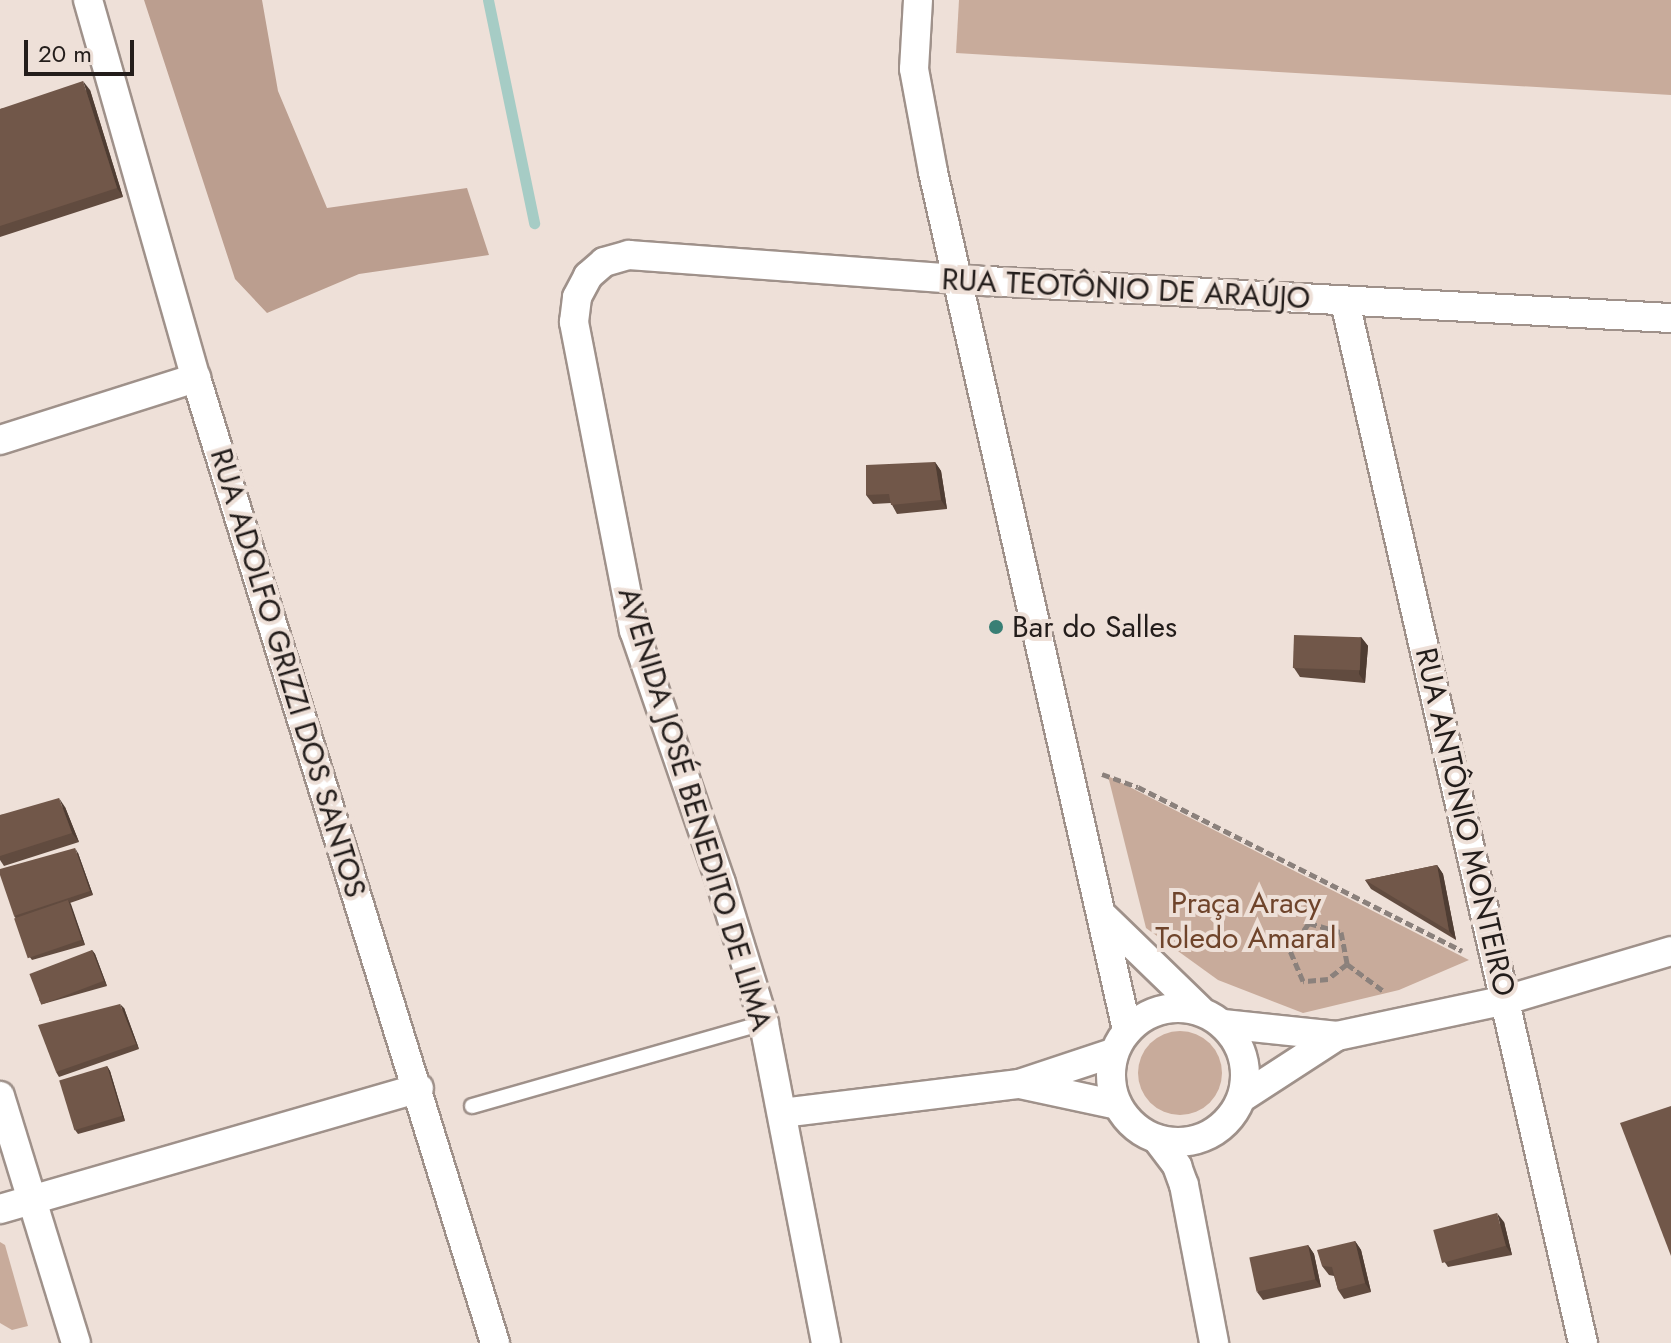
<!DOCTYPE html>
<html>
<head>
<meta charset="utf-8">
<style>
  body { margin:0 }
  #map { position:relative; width:1671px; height:1343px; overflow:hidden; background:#eee0d8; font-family:Jost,sans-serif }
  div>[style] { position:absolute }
  .green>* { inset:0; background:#c8ab9b }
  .round { border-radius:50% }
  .forest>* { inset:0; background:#bb9e8f }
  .stream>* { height:11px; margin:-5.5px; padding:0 5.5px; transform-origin:5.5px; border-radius:5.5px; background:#a6ccc5 }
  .path>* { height:5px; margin-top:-2.5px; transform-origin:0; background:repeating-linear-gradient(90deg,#8b817c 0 8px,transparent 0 12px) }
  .roads { filter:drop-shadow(2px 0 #9f918a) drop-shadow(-2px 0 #9f918a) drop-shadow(0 2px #9f918a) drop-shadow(0 -2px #9f918a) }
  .lane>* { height:14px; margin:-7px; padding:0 7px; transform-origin:7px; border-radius:7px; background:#fff }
  .street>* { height:28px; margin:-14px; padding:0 14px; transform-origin:14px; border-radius:14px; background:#fff }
  .street>.ring { margin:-14px; padding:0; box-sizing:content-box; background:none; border:28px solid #fff; border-radius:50% }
  .wall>* { inset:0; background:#614b3f }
  .shaded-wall>* { inset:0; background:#4f3d33 }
  .building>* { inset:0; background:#715749; transform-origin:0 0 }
  .dots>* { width:22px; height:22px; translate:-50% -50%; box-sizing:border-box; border:4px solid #eee0d8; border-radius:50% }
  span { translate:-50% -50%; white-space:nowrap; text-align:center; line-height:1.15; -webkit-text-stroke:8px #eee0d8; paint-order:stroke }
  .street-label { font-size:30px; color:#231d1b }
  .poi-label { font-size:30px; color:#231d1b }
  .left { translate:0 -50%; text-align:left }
  .park-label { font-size:30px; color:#6f442b }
  .scale { position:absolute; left:24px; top:40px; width:110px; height:36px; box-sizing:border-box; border:4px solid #231d1b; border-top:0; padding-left:10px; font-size:24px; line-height:28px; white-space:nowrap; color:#231d1b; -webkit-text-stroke:6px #eee0d8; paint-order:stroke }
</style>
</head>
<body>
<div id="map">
  <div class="green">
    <div style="clip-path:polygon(959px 0,1671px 0,1671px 95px,956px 53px)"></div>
    <div style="clip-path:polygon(1108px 776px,1469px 960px,1399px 990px,1303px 1013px,1218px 980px,1146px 928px)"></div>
    <div class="round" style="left:1138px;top:1031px;width:84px;height:84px"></div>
    <div style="clip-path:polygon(0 1242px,5px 1245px,28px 1326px,12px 1330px,0 1323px)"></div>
  </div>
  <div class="forest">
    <div style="clip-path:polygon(144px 0,262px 0,278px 91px,327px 208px,467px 188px,489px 255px,359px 274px,267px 313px,235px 279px)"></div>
  </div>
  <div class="stream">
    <div style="left:488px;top:0;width:228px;rotate:78.3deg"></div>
  </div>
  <div class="path">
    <div style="left:1102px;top:774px;width:38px;rotate:20deg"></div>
    <div style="left:1138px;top:787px;width:363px;rotate:26.8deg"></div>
    <div style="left:1347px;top:964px;width:24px;rotate:142deg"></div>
    <div style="left:1328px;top:979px;width:25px;rotate:175deg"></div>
    <div style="left:1303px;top:981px;width:34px;rotate:-113deg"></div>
    <div style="left:1290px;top:950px;width:33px;rotate:-55deg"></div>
    <div style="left:1309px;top:923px;width:33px;rotate:16deg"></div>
    <div style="left:1341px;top:932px;width:33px;rotate:79deg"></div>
    <div style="left:1347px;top:964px;width:47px;rotate:36.4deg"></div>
  </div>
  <div class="roads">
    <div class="lane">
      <div style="left:472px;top:1106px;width:304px;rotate:-15.9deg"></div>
    </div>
    <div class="street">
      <div style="left:88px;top:0;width:393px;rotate:74.1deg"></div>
      <div style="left:196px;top:378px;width:1010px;rotate:72.78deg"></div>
      <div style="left:918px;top:0;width:69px;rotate:93.3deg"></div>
      <div style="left:914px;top:69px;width:105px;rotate:79.5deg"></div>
      <div style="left:933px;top:172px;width:880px;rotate:77.26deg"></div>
      <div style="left:1345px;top:302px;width:1068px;rotate:77.12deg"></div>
      <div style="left:0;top:440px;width:206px;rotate:-17.6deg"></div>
      <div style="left:1101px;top:914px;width:138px;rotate:44.1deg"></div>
      <div class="ring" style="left:1111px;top:1008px;width:106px;height:106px"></div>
      <div style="left:1223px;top:1024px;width:115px;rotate:6deg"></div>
      <div style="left:1337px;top:1036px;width:173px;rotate:-12deg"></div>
      <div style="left:1506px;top:1000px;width:172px;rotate:-16.5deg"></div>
      <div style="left:1020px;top:1084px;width:99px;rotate:12.2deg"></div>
      <div style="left:0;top:1096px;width:258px;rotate:72.9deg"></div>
      <div style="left:1243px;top:1097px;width:112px;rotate:-33deg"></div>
      <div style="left:782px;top:1113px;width:239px;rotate:-7deg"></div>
      <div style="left:1019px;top:1084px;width:99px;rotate:-18.3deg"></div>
      <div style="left:1157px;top:1139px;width:34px;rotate:53deg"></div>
      <div style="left:1177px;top:1166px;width:20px;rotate:70deg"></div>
      <div style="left:1184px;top:1185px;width:161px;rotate:79.2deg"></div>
      <div style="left:0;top:1209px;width:436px;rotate:-16.1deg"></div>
      <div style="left:826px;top:1343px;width:326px;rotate:-101deg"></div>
      <div style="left:764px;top:1023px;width:146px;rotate:-107.1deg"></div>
      <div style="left:721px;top:883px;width:267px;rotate:-109deg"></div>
      <div style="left:634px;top:631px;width:315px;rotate:-101deg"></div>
      <div style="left:574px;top:322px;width:25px;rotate:-83deg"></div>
      <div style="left:577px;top:297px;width:24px;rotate:-62deg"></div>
      <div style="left:588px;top:276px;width:21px;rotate:-41deg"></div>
      <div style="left:604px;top:262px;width:26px;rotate:-16deg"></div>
      <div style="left:629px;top:255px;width:359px;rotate:4.2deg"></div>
      <div style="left:987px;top:281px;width:685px;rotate:3.1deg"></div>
    </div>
  </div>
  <div class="wall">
    <div style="clip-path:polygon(90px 90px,123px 197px,0 237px,0 109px)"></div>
    <div style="clip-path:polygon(935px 462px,941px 471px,947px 509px,897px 514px,891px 503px,873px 504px,866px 495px)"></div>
    <div style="clip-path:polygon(1361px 637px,1368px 646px,1365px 683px,1300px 677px,1294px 668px)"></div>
    <div style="clip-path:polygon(65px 807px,79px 842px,4px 866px,0 860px,0 815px)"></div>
    <div style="clip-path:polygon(78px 853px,93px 895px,70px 903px,85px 945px,32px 960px,29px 956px,17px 920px,14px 916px)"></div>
    <div style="clip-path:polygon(1437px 865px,1443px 874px,1456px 940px,1371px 889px,1365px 880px)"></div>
    <div style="clip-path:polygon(92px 950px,95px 954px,107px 986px,43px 1004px,39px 1000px)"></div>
    <div style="clip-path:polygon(124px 1008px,139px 1049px,59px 1077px,56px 1072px)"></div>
    <div style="clip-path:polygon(107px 1066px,110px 1071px,125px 1121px,78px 1134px,75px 1130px)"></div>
    <div style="clip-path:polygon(1504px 1222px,1512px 1255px,1448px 1267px,1442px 1258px)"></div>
    <div style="clip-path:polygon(1355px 1241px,1361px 1250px,1371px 1292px,1344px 1299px,1338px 1290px,1334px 1276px,1329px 1275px,1322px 1266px)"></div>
    <div style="clip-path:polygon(1308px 1245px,1314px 1254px,1321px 1287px,1263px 1300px,1257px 1292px)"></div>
  </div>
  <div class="shaded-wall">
    <div style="clip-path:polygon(83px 81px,90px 90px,123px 197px,117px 188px)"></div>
    <div style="clip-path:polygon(935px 462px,941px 471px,947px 509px,941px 500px)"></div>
    <div style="clip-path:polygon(1361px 637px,1368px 646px,1365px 683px,1359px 674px)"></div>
    <div style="clip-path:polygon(59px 798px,65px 807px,79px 842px,72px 833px)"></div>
    <div style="clip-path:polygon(75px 848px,78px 853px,93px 895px,90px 891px)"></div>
    <div style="clip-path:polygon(1437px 865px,1443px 874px,1456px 940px,1449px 931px)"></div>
    <div style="clip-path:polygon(68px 900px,71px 904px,85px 945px,82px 940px)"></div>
    <div style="clip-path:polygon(92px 950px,95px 954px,107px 986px,104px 981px)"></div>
    <div style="clip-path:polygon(120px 1004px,124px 1008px,139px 1049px,136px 1044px)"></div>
    <div style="clip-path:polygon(107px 1066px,110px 1071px,125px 1121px,122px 1116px)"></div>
    <div style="clip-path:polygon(1497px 1213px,1504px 1222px,1512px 1255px,1506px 1246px)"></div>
    <div style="clip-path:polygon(1355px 1241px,1361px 1250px,1371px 1292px,1365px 1283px)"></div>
    <div style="clip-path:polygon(1308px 1245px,1314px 1254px,1321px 1287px,1315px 1279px)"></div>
  </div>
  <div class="building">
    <div style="clip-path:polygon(83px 81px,117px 188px,0 226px,0 109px)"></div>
    <div style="clip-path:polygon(935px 462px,941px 500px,891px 505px,889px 494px,866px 495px,866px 465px)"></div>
    <div style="left:1294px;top:635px;width:67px;height:33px;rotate:2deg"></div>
    <div style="clip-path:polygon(59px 798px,72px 833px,0 856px,0 815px)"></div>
    <div style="clip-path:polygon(75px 848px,90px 891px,14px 916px,0 875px,0 869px)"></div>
    <div style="clip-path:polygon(1437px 865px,1449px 931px,1365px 880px)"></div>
    <div style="left:68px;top:900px;width:42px;height:57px;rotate:71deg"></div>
    <div style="left:92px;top:950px;width:33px;height:67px;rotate:69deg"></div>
    <div style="clip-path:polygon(120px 1004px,136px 1044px,56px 1072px,38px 1025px)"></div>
    <div style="left:107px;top:1066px;width:52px;height:50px;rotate:73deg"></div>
    <div style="clip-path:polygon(1671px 1106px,1671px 1256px,1620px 1123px)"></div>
    <div style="left:1497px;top:1213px;width:34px;height:66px;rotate:75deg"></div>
    <div style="clip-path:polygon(1355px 1241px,1365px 1283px,1338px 1290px,1332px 1267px,1322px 1266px,1317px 1250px)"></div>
    <div style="left:1308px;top:1245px;width:35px;height:60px;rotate:78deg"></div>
  </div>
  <div class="dots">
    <div style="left:996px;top:627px;background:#397f75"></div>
  </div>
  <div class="street-label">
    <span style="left:1126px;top:289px;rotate:3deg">RUA TEOTÔNIO DE ARAÚJO</span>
    <span style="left:288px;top:673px;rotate:73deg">RUA ADOLFO GRIZZI DOS SANTOS</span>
    <span style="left:695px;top:809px;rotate:73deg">AVENIDA JOSÉ BENEDITO DE LIMA</span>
    <span style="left:1465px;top:822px;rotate:77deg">RUA ANTÔNIO MONTEIRO</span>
  </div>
  <div class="poi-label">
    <span class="left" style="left:1012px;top:627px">Bar do Salles</span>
  </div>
  <div class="park-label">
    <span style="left:1246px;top:920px">Praça Aracy<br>Toledo Amaral</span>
  </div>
  <div class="scale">20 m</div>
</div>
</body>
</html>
